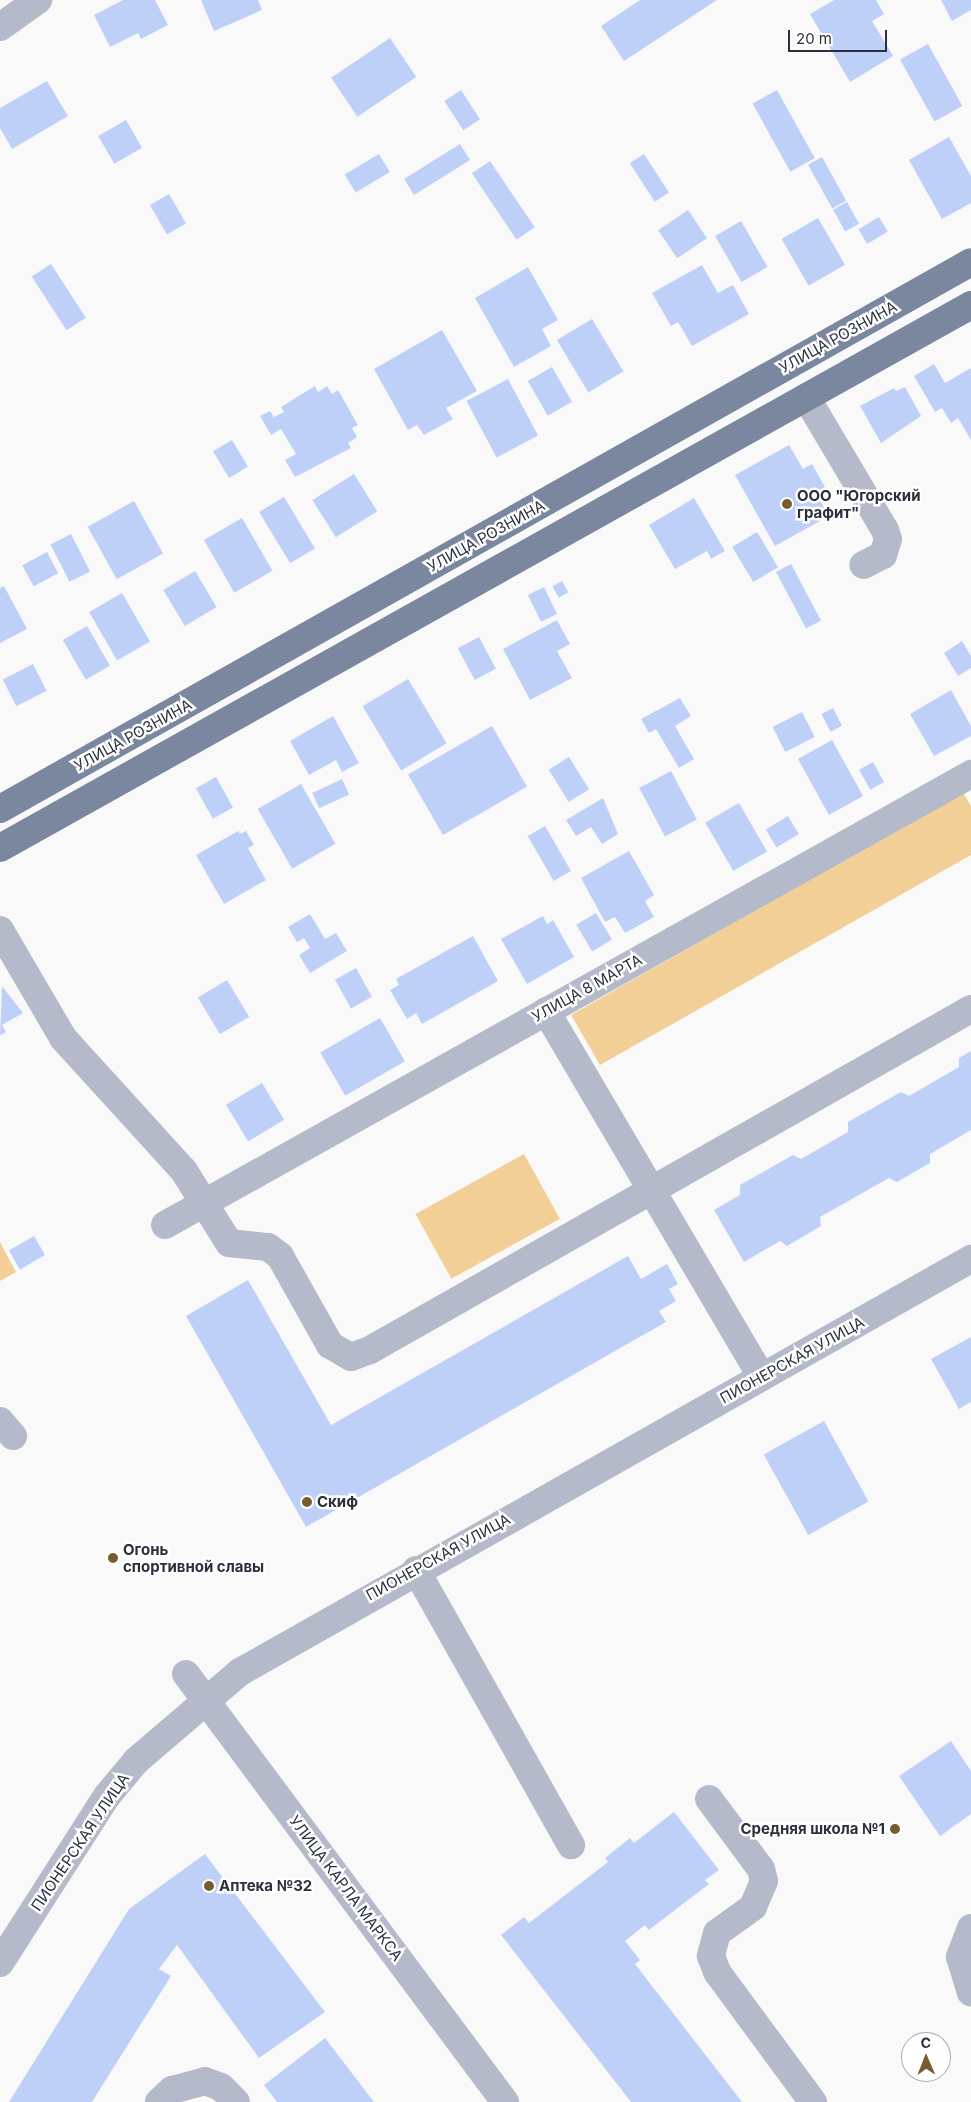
<!DOCTYPE html>
<html>
<head>
<meta charset="utf-8">
<style>
  body { margin:0 }
  #map { position:relative; width:971px; height:2102px; overflow:hidden; background:#f9f9f9; font-family:Inter,sans-serif }
  div>[style] { position:absolute }
  .green>* { inset:0; background:#f2cf97; transform-origin:0 0 }
  .building>* { inset:0; background:#bfd0f8; transform-origin:0 0 }
  .minor>* { height:28px; margin:-14px; padding:0 14px; transform-origin:14px; border-radius:14px; background:#b4bac9 }
  .major>* { height:28px; margin:-14px; padding:0 14px; transform-origin:14px; border-radius:14px; background:#7b869f }
  .dots>* { width:14px; height:14px; translate:-50% -50%; box-sizing:border-box; border:2px solid #fff; border-radius:50% }
  span { translate:-50% -50%; white-space:nowrap; text-align:center; line-height:1.15; -webkit-text-stroke:5px #fff; paint-order:stroke }
  .street-label { font-size:15px; color:#2b303d }
  .poi-label { font-size:15px; color:#2b303d; font-weight:700 }
  .left { translate:0 -50%; text-align:left }
  .right { translate:-100% -50%; text-align:right }
  .north { position:absolute; left:901px; top:2032px; width:50px; height:50px; box-sizing:border-box; background:#fff; border:1px solid #aaacb1; border-radius:50%; rotate:359deg; font-size:14px; font-weight:700; line-height:20px; text-align:center; color:#2b303d }
  .north::after { content:''; display:block; margin:auto; width:18px; height:22px; background:#765c2e; clip-path:polygon(50% 0,100% 100%,50% 72%,0 100%) }
  .scale { position:absolute; left:788px; top:30px; width:99px; height:22px; box-sizing:border-box; border:2px solid #2b303d; border-top:0; padding-left:6px; font-size:15px; line-height:18px; white-space:nowrap; color:#2b303d; -webkit-text-stroke:4px #fff; paint-order:stroke }
</style>
</head>
<body>
<div id="map">
  <div class="green">
    <div style="clip-path:polygon(963px 792px,971px 806px,971px 855px,600px 1065px,571px 1015px)"></div>
    <div style="left:524px;top:1154px;width:74px;height:124px;rotate:61deg"></div>
    <div style="clip-path:polygon(0 1242px,16px 1272px,0 1281px)"></div>
  </div>
  <div class="building">
    <div style="clip-path:polygon(123px 0,155px 0,168px 25px,141px 39px,138px 33px,110px 47px,94px 15px)"></div>
    <div style="clip-path:polygon(201px 0,258px 0,262px 10px,214px 31px)"></div>
    <div style="clip-path:polygon(640px 0,717px 0,624px 61px,601px 26px)"></div>
    <div style="clip-path:polygon(834px 0,876px 0,884px 14px,872px 21px,893px 56px,850px 82px,810px 14px)"></div>
    <div style="clip-path:polygon(941px 0,971px 0,971px 10px,952px 21px)"></div>
    <div style="left:390px;top:38px;width:47px;height:71px;rotate:56deg"></div>
    <div style="left:928px;top:44px;width:71px;height:32px;rotate:61deg"></div>
    <div style="clip-path:polygon(47px 81px,68px 116px,12px 149px,0 128px,0 108px)"></div>
    <div style="left:461px;top:90px;width:35px;height:20px;rotate:57deg"></div>
    <div style="left:777px;top:90px;width:78px;height:28px;rotate:61deg"></div>
    <div style="left:126px;top:120px;width:32px;height:32px;rotate:60deg"></div>
    <div style="clip-path:polygon(949px 137px,971px 176px,971px 203px,942px 219px,909px 160px)"></div>
    <div style="left:460px;top:144px;width:19px;height:66px;rotate:58deg"></div>
    <div style="left:379px;top:154px;width:21px;height:40px;rotate:59deg"></div>
    <div style="left:644px;top:154px;width:46px;height:17px;rotate:57deg"></div>
    <div style="left:822px;top:157px;width:50px;height:16px;rotate:61deg"></div>
    <div style="left:490px;top:161px;width:80px;height:22px;rotate:56deg"></div>
    <div style="left:169px;top:194px;width:34px;height:22px;rotate:60deg"></div>
    <div style="left:847px;top:202px;width:25px;height:16px;rotate:61deg"></div>
    <div style="left:688px;top:210px;width:34px;height:36px;rotate:56deg"></div>
    <div style="left:879px;top:217px;width:17px;height:24px;rotate:59deg"></div>
    <div style="left:818px;top:218px;width:54px;height:42px;rotate:60deg"></div>
    <div style="left:741px;top:221px;width:53px;height:30px;rotate:60deg"></div>
    <div style="left:51px;top:264px;width:64px;height:23px;rotate:57deg"></div>
    <div style="clip-path:polygon(702px 265px,718px 293px,733px 285px,749px 314px,692px 346px,678px 322px,671px 326px,652px 293px)"></div>
    <div style="clip-path:polygon(528px 267px,558px 320px,542px 329px,551px 346px,514px 367px,475px 298px)"></div>
    <div style="left:592px;top:319px;width:61px;height:41px;rotate:59deg"></div>
    <div style="clip-path:polygon(442px 330px,477px 391px,446px 408px,453px 419px,424px 435px,417px 425px,408px 430px,374px 369px)"></div>
    <div style="clip-path:polygon(934px 364px,945px 383px,971px 368px,971px 440px,958px 418px,951px 423px,942px 408px,935px 412px,914px 376px)"></div>
    <div style="left:552px;top:367px;width:40px;height:28px;rotate:60deg"></div>
    <div style="left:508px;top:379px;width:64px;height:47px;rotate:62deg"></div>
    <div style="clip-path:polygon(315px 386px,318px 392px,327px 386px,332px 394px,338px 390px,358px 425px,352px 428px,357px 437px,348px 443px,351px 448px,295px 477px,285px 460px,296px 454px,281px 429px,271px 435px,260px 416px,270px 411px,274px 417px,284px 412px,281px 407px)"></div>
    <div style="clip-path:polygon(905px 387px,921px 416px,881px 443px,860px 406px,894px 388px,896px 391px)"></div>
    <div style="left:232px;top:440px;width:31px;height:22px;rotate:59deg"></div>
    <div style="clip-path:polygon(789px 445px,803px 469px,812px 464px,825px 487px,815px 492px,829px 516px,775px 546px,735px 475px)"></div>
    <div style="left:354px;top:474px;width:44px;height:49px;rotate:58deg"></div>
    <div style="left:284px;top:497px;width:60px;height:29px;rotate:59deg"></div>
    <div style="clip-path:polygon(694px 498px,725px 551px,711px 559px,707px 551px,675px 569px,649px 525px)"></div>
    <div style="left:134px;top:501px;width:60px;height:53px;rotate:61deg"></div>
    <div style="left:242px;top:518px;width:61px;height:44px;rotate:60deg"></div>
    <div style="left:757px;top:532px;width:41px;height:29px;rotate:59deg"></div>
    <div style="left:71px;top:534px;width:42px;height:23px;rotate:63deg"></div>
    <div style="left:47px;top:552px;width:24px;height:28px;rotate:62deg"></div>
    <div style="left:791px;top:564px;width:64px;height:17px;rotate:62deg"></div>
    <div style="left:195px;top:571px;width:42px;height:37px;rotate:59deg"></div>
    <div style="left:562px;top:581px;width:13px;height:11px;rotate:61deg"></div>
    <div style="clip-path:polygon(4px 586px,27px 629px,0 643px,0 588px)"></div>
    <div style="left:544px;top:587px;width:30px;height:18px;rotate:64deg"></div>
    <div style="left:122px;top:593px;width:56px;height:38px;rotate:60deg"></div>
    <div style="clip-path:polygon(557px 620px,570px 644px,557px 651px,572px 678px,530px 700px,503px 649px)"></div>
    <div style="left:87px;top:626px;width:46px;height:28px;rotate:60deg"></div>
    <div style="left:479px;top:637px;width:36px;height:24px;rotate:62deg"></div>
    <div style="clip-path:polygon(962px 641px,971px 656px,971px 668px,958px 676px,944px 653px)"></div>
    <div style="left:33px;top:664px;width:30px;height:34px;rotate:63deg"></div>
    <div style="left:408px;top:679px;width:75px;height:53px;rotate:59deg"></div>
    <div style="clip-path:polygon(951px 690px,971px 726px,971px 736px,934px 756px,910px 714px)"></div>
    <div style="clip-path:polygon(680px 698px,691px 716px,675px 726px,694px 759px,679px 768px,656px 729px,649px 733px,641px 719px)"></div>
    <div style="left:833px;top:708px;width:20px;height:13px;rotate:63deg"></div>
    <div style="left:802px;top:712px;width:28px;height:33px;rotate:63deg"></div>
    <div style="clip-path:polygon(333px 716px,359px 763px,342px 772px,336px 760px,309px 775px,290px 741px)"></div>
    <div style="left:492px;top:726px;width:70px;height:97px;rotate:60deg"></div>
    <div style="left:832px;top:740px;width:64px;height:39px;rotate:61deg"></div>
    <div style="left:569px;top:757px;width:38px;height:24px;rotate:58deg"></div>
    <div style="left:873px;top:762px;width:23px;height:16px;rotate:61deg"></div>
    <div style="left:671px;top:771px;width:55px;height:36px;rotate:62deg"></div>
    <div style="left:216px;top:777px;width:35px;height:23px;rotate:61deg"></div>
    <div style="left:342px;top:779px;width:17px;height:33px;rotate:65deg"></div>
    <div style="left:301px;top:784px;width:69px;height:50px;rotate:60deg"></div>
    <div style="clip-path:polygon(603px 798px,618px 834px,602px 844px,591px 827px,576px 836px,566px 820px)"></div>
    <div style="left:739px;top:803px;width:56px;height:39px;rotate:60deg"></div>
    <div style="left:788px;top:816px;width:21px;height:26px;rotate:59deg"></div>
    <div style="left:545px;top:826px;width:52px;height:20px;rotate:60deg"></div>
    <div style="clip-path:polygon(238px 831px,240px 834px,246px 831px,254px 845px,248px 848px,266px 880px,224px 904px,196px 855px)"></div>
    <div style="clip-path:polygon(629px 851px,654px 895px,645px 901px,654px 917px,625px 933px,615px 917px,605px 922px,581px 878px)"></div>
    <div style="left:596px;top:913px;width:31px;height:23px;rotate:59deg"></div>
    <div style="clip-path:polygon(310px 914px,325px 939px,336px 933px,347px 951px,310px 973px,299px 955px,310px 948px,304px 938px,297px 942px,288px 927px)"></div>
    <div style="clip-path:polygon(543px 916px,547px 924px,553px 920px,574px 957px,527px 984px,501px 939px)"></div>
    <div style="clip-path:polygon(473px 936px,498px 981px,422px 1024px,416px 1013px,407px 1019px,390px 990px,399px 985px,396px 979px)"></div>
    <div style="left:356px;top:968px;width:33px;height:24px;rotate:61deg"></div>
    <div style="left:227px;top:980px;width:43px;height:34px;rotate:59deg"></div>
    <div style="clip-path:polygon(2px 986px,23px 1013px,2px 1025px,6px 1032px,0 1035px)"></div>
    <div style="left:380px;top:1018px;width:50px;height:69px;rotate:60deg"></div>
    <div style="clip-path:polygon(971px 1051px,971px 1130px,930px 1154px,930px 1163px,897px 1182px,889px 1178px,820px 1217px,821px 1226px,787px 1246px,780px 1241px,744px 1262px,714px 1210px,740px 1195px,740px 1185px,793px 1155px,801px 1159px,848px 1132px,848px 1122px,901px 1092px,909px 1096px,959px 1067px,959px 1058px)"></div>
    <div style="left:262px;top:1083px;width:43px;height:42px;rotate:59deg"></div>
    <div style="left:34px;top:1236px;width:22px;height:29px;rotate:60deg"></div>
    <div style="clip-path:polygon(628px 1256px,641px 1279px,667px 1264px,678px 1284px,669px 1289px,676px 1301px,659px 1311px,666px 1322px,306px 1527px,186px 1316px,248px 1280px,331px 1425px)"></div>
    <div style="clip-path:polygon(971px 1337px,971px 1402px,959px 1409px,931px 1359px)"></div>
    <div style="left:824px;top:1421px;width:92px;height:69px;rotate:61deg"></div>
    <div style="clip-path:polygon(951px 1741px,971px 1771px,971px 1814px,940px 1836px,899px 1776px)"></div>
    <div style="clip-path:polygon(674px 1812px,719px 1870px,705px 1880px,709px 1884px,649px 1930px,645px 1925px,625px 1941px,640px 1960px,635px 1964px,742px 2102px,631px 2102px,501px 1935px,524px 1917px,529px 1923px,608px 1862px,605px 1858px,630px 1838px,634px 1843px)"></div>
    <div style="clip-path:polygon(205px 1854px,325px 2012px,259px 2058px,177px 1945px,159px 1969px,171px 1976px,92px 2102px,9px 2102px,129px 1909px)"></div>
    <div style="clip-path:polygon(325px 2038px,374px 2102px,277px 2102px,264px 2085px)"></div>
  </div>
  <div class="minor">
    <div style="left:0;top:27px;width:47px;rotate:-35.4deg"></div>
    <div style="left:806px;top:397px;width:155px;rotate:59.3deg"></div>
    <div style="left:885px;top:530px;width:9px;rotate:72deg"></div>
    <div style="left:888px;top:539px;width:17px;rotate:107deg"></div>
    <div style="left:883px;top:555px;width:22px;rotate:153deg"></div>
    <div style="left:0;top:930px;width:125px;rotate:59.7deg"></div>
    <div style="left:63px;top:1038px;width:180px;rotate:47.7deg"></div>
    <div style="left:184px;top:1171px;width:85px;rotate:58deg"></div>
    <div style="left:229px;top:1243px;width:39px;rotate:6deg"></div>
    <div style="left:268px;top:1247px;width:15px;rotate:37deg"></div>
    <div style="left:280px;top:1256px;width:102px;rotate:60.7deg"></div>
    <div style="left:330px;top:1345px;width:24px;rotate:30deg"></div>
    <div style="left:351px;top:1357px;width:20px;rotate:-20deg"></div>
    <div style="left:370px;top:1350px;width:691px;rotate:-29.57deg"></div>
    <div style="left:546px;top:1011px;width:425px;rotate:59.5deg"></div>
    <div style="left:165px;top:1225px;width:924px;rotate:-29.23deg"></div>
    <div style="left:0;top:1421px;width:20px;rotate:49deg"></div>
    <div style="left:416px;top:1570px;width:316px;rotate:60.6deg"></div>
    <div style="left:186px;top:1674px;width:534px;rotate:53.3deg"></div>
    <div style="left:709px;top:1799px;width:87px;rotate:53.4deg"></div>
    <div style="left:761px;top:1869px;width:12px;rotate:76deg"></div>
    <div style="left:764px;top:1881px;width:28px;rotate:113deg"></div>
    <div style="left:753px;top:1907px;width:44px;rotate:144.2deg"></div>
    <div style="left:717px;top:1933px;width:24px;rotate:105deg"></div>
    <div style="left:711px;top:1956px;width:17px;rotate:69deg"></div>
    <div style="left:717px;top:1972px;width:162px;rotate:53.6deg"></div>
    <div style="left:971px;top:1928px;width:31px;rotate:111deg"></div>
    <div style="left:960px;top:1957px;width:37px;rotate:73deg"></div>
    <div style="left:0;top:1963px;width:198px;rotate:-57.4deg"></div>
    <div style="left:107px;top:1796px;width:45px;rotate:-50.4deg"></div>
    <div style="left:136px;top:1761px;width:137px;rotate:-40.6deg"></div>
    <div style="left:240px;top:1672px;width:840px;rotate:-29.47deg"></div>
    <div style="left:159px;top:2102px;width:18px;rotate:-43deg"></div>
    <div style="left:172px;top:2090px;width:34px;rotate:-15deg"></div>
    <div style="left:205px;top:2081px;width:17px;rotate:21deg"></div>
    <div style="left:221px;top:2087px;width:21px;rotate:45deg"></div>
  </div>
  <div class="major">
    <div style="left:0;top:809px;width:1114px;rotate:-29.39deg"></div>
    <div style="left:0;top:848px;width:1113px;rotate:-29.21deg"></div>
  </div>
  <div class="dots">
    <div style="left:787px;top:504px;background:#765c2e"></div>
    <div style="left:307px;top:1502px;background:#765c2e"></div>
    <div style="left:113px;top:1558px;background:#765c2e"></div>
    <div style="left:895px;top:1829px;background:#765c2e"></div>
    <div style="left:209px;top:1886px;background:#765c2e"></div>
  </div>
  <div class="street-label">
    <span style="left:838px;top:337px;rotate:-29deg">УЛИЦА РОЗНИНА</span>
    <span style="left:486px;top:536px;rotate:-29deg">УЛИЦА РОЗНИНА</span>
    <span style="left:133px;top:735px;rotate:-29deg">УЛИЦА РОЗНИНА</span>
    <span style="left:587px;top:988px;rotate:-29deg">УЛИЦА 8 МАРТА</span>
    <span style="left:792px;top:1360px;rotate:-29deg">ПИОНЕРСКАЯ УЛИЦА</span>
    <span style="left:438px;top:1557px;rotate:-29deg">ПИОНЕРСКАЯ УЛИЦА</span>
    <span style="left:80px;top:1842px;rotate:-56deg">ПИОНЕРСКАЯ УЛИЦА</span>
    <span style="left:346px;top:1888px;rotate:53deg">УЛИЦА КАРЛА МАРКСА</span>
  </div>
  <div class="poi-label">
    <span class="left" style="left:797px;top:504px">ООО "Югорский<br>графит"</span>
    <span class="left" style="left:317px;top:1502px">Скиф</span>
    <span class="left" style="left:123px;top:1558px">Огонь<br>спортивной славы</span>
    <span class="right" style="left:885px;top:1829px">Средняя школа №1</span>
    <span class="left" style="left:219px;top:1886px">Аптека №32</span>
  </div>
  <div class="north">С</div>
  <div class="scale">20 m</div>
</div>
</body>
</html>
